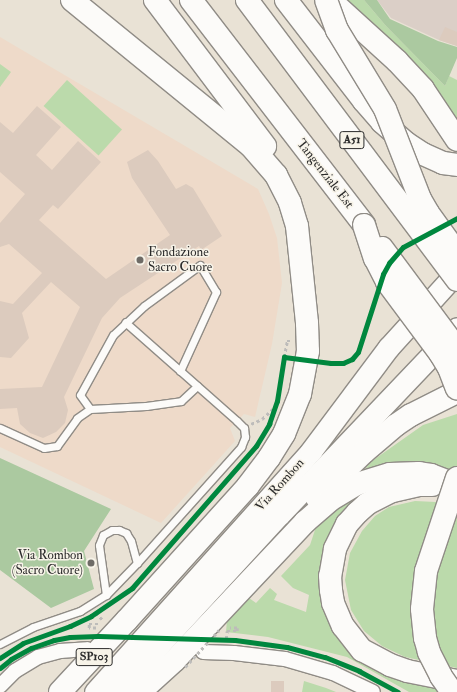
<!DOCTYPE html>
<html>
<head>
<meta charset="utf-8">
<style>
  body { margin:0 }
  #map { position:relative; width:457px; height:692px; overflow:hidden; background:#e9e2d5; font-family:"IM FELL Double Pica",serif }
  div>[style] { position:absolute }
  .built>* { inset:0; background:#eedac9 }
  .industrial>* { inset:0; background:#dbcfc7 }
  .green>* { inset:0; background:#bbdaab; transform-origin:0 0 }
  .forest>* { inset:0; background:#abc9a0 }
  .building>* { inset:0; background:#dccbbe; transform-origin:0 0 }
  .path>* { height:2.5px; margin-top:-1.25px; transform-origin:0; background:repeating-linear-gradient(90deg,#bdbcba 0 3px,transparent 0 6px) }
  .roads { filter:drop-shadow(1px 0 #908c86) drop-shadow(-1px 0 #908c86) drop-shadow(0 1px #908c86) drop-shadow(0 -1px #908c86) }
  .service>* { height:7px; margin:-3.5px; padding:0 3.5px; transform-origin:3.5px; border-radius:3.5px; background:#fcfbf9 }
  .minor>* { height:14px; margin:-7px; padding:0 7px; transform-origin:7px; border-radius:7px; background:#fcfbf9 }
  .primary>* { height:21px; margin:-10.5px; padding:0 10.5px; transform-origin:10.5px; border-radius:10.5px; background:#fcfbf9 }
  .trunk>* { height:22px; margin:-11px; padding:0 11px; transform-origin:11px; border-radius:11px; background:#fcfbf9 }
  .motorway>* { height:22px; margin:-11px; padding:0 11px; transform-origin:11px; border-radius:11px; background:#fcfbf9 }
  .path-bridge>* { height:2.5px; margin-top:-1.25px; transform-origin:0; background:repeating-linear-gradient(90deg,#bdbcba 0 3px,transparent 0 6px) }
  .bridges { filter:drop-shadow(1px 0 #908c86) drop-shadow(-1px 0 #908c86) drop-shadow(0 1px #908c86) drop-shadow(0 -1px #908c86) }
  .motorway-bridge>* { height:22px; margin:-11px; padding:0 11px; transform-origin:11px; border-radius:11px; background:#fcfbf9 }
  .cycleway>* { height:5px; margin:-2.5px; padding:0 2.5px; transform-origin:2.5px; border-radius:2.5px; background:#00873e }
  .dots>* { width:11px; height:11px; translate:-50% -50%; box-sizing:border-box; border:2px solid #f7f3e8; border-radius:50% }
  span { translate:-50% -50%; white-space:nowrap; text-align:center; line-height:1.15; -webkit-text-stroke:3px #f7f3e8; paint-order:stroke }
  .shield-label span { padding:1px 3px; background:#f7f3e8; border:1px solid; border-radius:3px; -webkit-text-stroke-width:0 }
  .shield-label { font-size:12px; color:#2b2b2b; font-weight:700 }
  .street-label { font-size:13px; color:#2b2b2b }
  .poi-label { font-size:13px; color:#2b2b2b }
  .left { translate:0 -50%; text-align:left }
  .right { translate:-100% -50%; text-align:right }
</style>
</head>
<body>
<div id="map">
  <div class="built">
    <div style="clip-path:polygon(0 37px,258px 189px,269px 214px,277px 238px,282px 283px,272px 344px,255px 417px,244px 414px,230px 428px,235px 441px,161px 523px,0 447px)"></div>
  </div>
  <div class="industrial">
    <div style="clip-path:polygon(377px 0,457px 0,457px 46px,439px 40px,391px 18px)"></div>
  </div>
  <div class="green">
    <div style="clip-path:polygon(342px 0,364px 0,386px 26px,445px 86px,449px 76px,457px 80px,457px 125px)"></div>
    <div style="clip-path:polygon(0 64px,11px 72px,0 87px)"></div>
    <div style="left:67px;top:80px;width:74px;height:35px;rotate:42deg"></div>
    <div style="clip-path:polygon(457px 414px,457px 472px,444px 468px,366px 472px,365px 469px,372px 461px,423px 425px)"></div>
    <div style="clip-path:polygon(378px 487px,341px 515px,333px 624px,412px 677px,445px 692px,409px 692px,347px 657px,268px 637px,226px 632px,227px 620px,249px 598px,256px 603px,270px 588px,277px 594px,274px 600px,306px 612px,309px 595px,293px 588px,281px 576px,310px 545px,317px 524px,336px 508px,360px 493px)"></div>
    <div style="clip-path:polygon(415px 501px,436px 502px,457px 509px,457px 668px,405px 657px,382px 646px,364px 631px,351px 610px,345px 580px,350px 553px,362px 531px,375px 516px,389px 507px)"></div>
    <div style="clip-path:polygon(304px 681px,326px 688px,336px 692px,302px 692px)"></div>
  </div>
  <div class="forest">
    <div style="clip-path:polygon(364px 0,377px 0,390px 19px,438px 41px,457px 47px,457px 58px,445px 86px,386px 26px)"></div>
    <div style="clip-path:polygon(0 458px,111px 509px,84px 551px,94px 589px,51px 608px,0 570px)"></div>
  </div>
  <div class="building">
    <div style="clip-path:polygon(445px 27px,457px 32px,457px 46px,439px 40px)"></div>
    <div style="clip-path:polygon(37px 106px,61px 127px,36px 155px,52px 170px,78px 141px,101px 162px,58px 209px,53px 205px,39px 220px,106px 279px,170px 235px,132px 178px,127px 162px,148px 150px,158px 161px,176px 189px,186px 184px,193px 188px,222px 236px,201px 250px,199px 246px,120px 298px,102px 318px,64px 397px,68px 410px,65px 423px,56px 432px,43px 438px,30px 433px,20px 424px,17px 408px,0 409px,0 389px,42px 387px,80px 307px,51px 282px,22px 313px,29px 338px,11px 358px,0 357px,0 301px,13px 304px,42px 273px,9px 244px,0 247px,0 223px,25px 194px,0 172px,0 122px,13px 133px)"></div>
    <div style="left:271px;top:681px;width:13px;height:11px"></div>
  </div>
  <div class="path">
    <div style="left:284px;top:357px;width:16px;rotate:-79deg"></div>
    <div style="left:287px;top:341px;width:4px"></div>
    <div style="left:251px;top:424px;width:12px;rotate:-24deg"></div>
    <div style="left:262px;top:419px;width:18px;rotate:-43deg"></div>
    <div style="left:96px;top:613px;width:10px;rotate:45deg"></div>
    <div style="left:96px;top:628px;width:7px;rotate:180deg"></div>
    <div style="left:89px;top:628px;width:4px;rotate:-90deg"></div>
    <div style="left:89px;top:624px;width:9px"></div>
    <div style="left:226px;top:639px;width:8px;rotate:-83deg"></div>
    <div style="left:227px;top:631px;width:10px"></div>
    <div style="left:237px;top:631px;width:3px;rotate:-90deg"></div>
    <div style="left:237px;top:628px;width:7px;rotate:180deg"></div>
  </div>
  <div class="roads">
    <div class="service">
      <div style="left:180px;top:371px;width:87px;rotate:-65.5deg"></div>
      <div style="left:216px;top:292px;width:31px;rotate:-121deg"></div>
      <div style="left:200px;top:265px;width:69px;rotate:143.8deg"></div>
      <div style="left:144px;top:306px;width:42px;rotate:136.9deg"></div>
      <div style="left:113px;top:335px;width:68px;rotate:118.8deg"></div>
      <div style="left:80px;top:395px;width:17px;rotate:54deg"></div>
      <div style="left:90px;top:409px;width:56px;rotate:-3.1deg"></div>
      <div style="left:146px;top:406px;width:35px;rotate:-8deg"></div>
      <div style="left:181px;top:401px;width:22px;rotate:-43deg"></div>
      <div style="left:0;top:428px;width:48px;rotate:24.4deg"></div>
      <div style="left:44px;top:448px;width:13px;rotate:-9deg"></div>
      <div style="left:57px;top:446px;width:34px;rotate:-54deg"></div>
      <div style="left:77px;top:418px;width:16px;rotate:-35deg"></div>
      <div style="left:106px;top:595px;width:50px;rotate:-98deg"></div>
      <div style="left:99px;top:545px;width:11px;rotate:-68deg"></div>
      <div style="left:103px;top:535px;width:10px;rotate:-29deg"></div>
      <div style="left:112px;top:530px;width:7px"></div>
      <div style="left:119px;top:530px;width:8px;rotate:23deg"></div>
      <div style="left:126px;top:533px;width:9px;rotate:58deg"></div>
      <div style="left:131px;top:541px;width:23px;rotate:75deg"></div>
      <div style="left:0;top:644px;width:37px;rotate:-27deg"></div>
      <div style="left:33px;top:627px;width:50px;rotate:-18.8deg"></div>
      <div style="left:80px;top:611px;width:31px;rotate:-32deg"></div>
      <div style="left:106px;top:595px;width:45px;rotate:-45.9deg"></div>
      <div style="left:137px;top:563px;width:156px;rotate:-48.1deg"></div>
      <div style="left:241px;top:447px;width:11px;rotate:-68deg"></div>
      <div style="left:245px;top:437px;width:9px;rotate:-96deg"></div>
      <div style="left:244px;top:428px;width:10px;rotate:-135deg"></div>
      <div style="left:237px;top:421px;width:149px;rotate:-138.5deg"></div>
    </div>
    <div class="minor">
      <div style="left:203px;top:652px;width:31px;rotate:2deg"></div>
      <div style="left:234px;top:653px;width:51px;rotate:6.7deg"></div>
      <div style="left:285px;top:659px;width:50px;rotate:16.3deg"></div>
      <div style="left:333px;top:673px;width:44px;rotate:25.4deg"></div>
      <div style="left:0;top:686px;width:21px;rotate:-45deg"></div>
      <div style="left:15px;top:671px;width:27px;rotate:-31deg"></div>
      <div style="left:38px;top:657px;width:23px;rotate:-15deg"></div>
      <div style="left:60px;top:651px;width:27px;rotate:-4deg"></div>
    </div>
    <div class="primary">
      <div style="left:95px;top:692px;width:324px;rotate:-48.1deg"></div>
      <div style="left:311px;top:451px;width:129px;rotate:-53.2deg"></div>
      <div style="left:388px;top:348px;width:103px;rotate:-47.8deg"></div>
      <div style="left:116px;top:692px;width:241px;rotate:-47.4deg"></div>
      <div style="left:279px;top:515px;width:258px;rotate:-46.4deg"></div>
    </div>
    <div class="trunk">
      <div style="left:60px;top:692px;width:98px;rotate:-47.1deg"></div>
    </div>
    <div class="motorway">
      <div style="left:72px;top:0;width:230px;rotate:39.2deg"></div>
      <div style="left:250px;top:145px;width:40px;rotate:49deg"></div>
      <div style="left:276px;top:175px;width:31px;rotate:63deg"></div>
      <div style="left:290px;top:203px;width:24px;rotate:73deg"></div>
      <div style="left:297px;top:226px;width:98px;rotate:84.1deg"></div>
      <div style="left:307px;top:323px;width:28px;rotate:88deg"></div>
      <div style="left:308px;top:351px;width:44px;rotate:100.5deg"></div>
      <div style="left:300px;top:394px;width:43px;rotate:111.8deg"></div>
      <div style="left:284px;top:434px;width:28px;rotate:122deg"></div>
      <div style="left:269px;top:458px;width:35px;rotate:127deg"></div>
      <div style="left:248px;top:486px;width:181px;rotate:132.1deg"></div>
      <div style="left:155px;top:0;width:183px;rotate:53deg"></div>
      <div style="left:191px;top:0;width:284px;rotate:52.4deg"></div>
      <div style="left:286px;top:0;width:128px;rotate:52.3deg"></div>
      <div style="left:364px;top:101px;width:28px;rotate:49deg"></div>
      <div style="left:382px;top:122px;width:32px;rotate:41deg"></div>
      <div style="left:406px;top:143px;width:20px;rotate:33deg"></div>
      <div style="left:423px;top:154px;width:22px;rotate:24deg"></div>
      <div style="left:443px;top:163px;width:14px;rotate:8deg"></div>
      <div style="left:330px;top:0;width:91px;rotate:42.3deg"></div>
      <div style="left:397px;top:61px;width:38px;rotate:47deg"></div>
      <div style="left:423px;top:89px;width:61px;rotate:56.3deg"></div>
      <div style="left:432px;top:485px;width:13px;rotate:180deg"></div>
      <div style="left:419px;top:485px;width:28px;rotate:167deg"></div>
      <div style="left:392px;top:491px;width:28px;rotate:153deg"></div>
      <div style="left:367px;top:504px;width:13px;rotate:138deg"></div>
      <div style="left:357px;top:513px;width:15px;rotate:132deg"></div>
      <div style="left:347px;top:524px;width:28px;rotate:116deg"></div>
      <div style="left:335px;top:549px;width:27px;rotate:100deg"></div>
      <div style="left:330px;top:576px;width:14px;rotate:86deg"></div>
      <div style="left:331px;top:590px;width:13px;rotate:81deg"></div>
      <div style="left:333px;top:603px;width:25px;rotate:67deg"></div>
      <div style="left:343px;top:626px;width:31px;rotate:52deg"></div>
      <div style="left:362px;top:650px;width:32px;rotate:28deg"></div>
      <div style="left:390px;top:665px;width:18px;rotate:19deg"></div>
      <div style="left:407px;top:671px;width:51px;rotate:11.3deg"></div>
      <div style="left:317px;top:498px;width:66px;rotate:-44.4deg"></div>
      <div style="left:364px;top:452px;width:42px;rotate:-40.2deg"></div>
      <div style="left:396px;top:425px;width:18px;rotate:-34deg"></div>
      <div style="left:411px;top:415px;width:51px;rotate:-26.6deg"></div>
      <div style="left:140px;top:692px;width:47px;rotate:-42.4deg"></div>
      <div style="left:175px;top:660px;width:190px;rotate:-46.7deg"></div>
      <div style="left:305px;top:522px;width:33px;rotate:-41deg"></div>
      <div style="left:330px;top:500px;width:31px;rotate:-31deg"></div>
      <div style="left:357px;top:484px;width:34px;rotate:-17deg"></div>
      <div style="left:390px;top:474px;width:29px;rotate:-2deg"></div>
      <div style="left:419px;top:473px;width:12px;rotate:9deg"></div>
      <div style="left:431px;top:475px;width:28px;rotate:21deg"></div>
    </div>
  </div>
  <div class="path-bridge">
    <div style="left:185px;top:667px;width:50px;rotate:-47.4deg"></div>
  </div>
  <div class="bridges">
    <div class="motorway-bridge">
      <div style="left:247px;top:0;width:350px;rotate:53.1deg"></div>
      <div style="left:326px;top:0;width:32px;rotate:70deg"></div>
      <div style="left:337px;top:30px;width:92px;rotate:58.7deg"></div>
      <div style="left:385px;top:109px;width:97px;rotate:68.7deg"></div>
      <div style="left:420px;top:199px;width:16px;rotate:60deg"></div>
      <div style="left:428px;top:213px;width:49px;rotate:54.1deg"></div>
      <div style="left:364px;top:225px;width:35px;rotate:72deg"></div>
      <div style="left:375px;top:258px;width:27px;rotate:63deg"></div>
      <div style="left:387px;top:282px;width:89px;rotate:53.3deg"></div>
      <div style="left:440px;top:353px;width:17px;rotate:59deg"></div>
      <div style="left:449px;top:368px;width:22px;rotate:69deg"></div>
      <div style="left:382px;top:248px;width:126px;rotate:53.4deg"></div>
      <div style="left:452px;top:692px;width:19px;rotate:-125deg"></div>
      <div style="left:441px;top:676px;width:27px;rotate:-117deg"></div>
      <div style="left:429px;top:652px;width:15px;rotate:-106deg"></div>
      <div style="left:425px;top:638px;width:29px;rotate:-96deg"></div>
      <div style="left:422px;top:609px;width:38px;rotate:-84deg"></div>
      <div style="left:426px;top:571px;width:98px;rotate:-71.6deg"></div>
    </div>
  </div>
  <div class="cycleway">
    <div style="left:0;top:658px;width:27px;rotate:-33deg"></div>
    <div style="left:23px;top:643px;width:50px;rotate:-19.9deg"></div>
    <div style="left:70px;top:626px;width:23px;rotate:-25deg"></div>
    <div style="left:91px;top:616px;width:50px;rotate:-34.3deg"></div>
    <div style="left:132px;top:588px;width:189px;rotate:-48.9deg"></div>
    <div style="left:256px;top:446px;width:26px;rotate:-59deg"></div>
    <div style="left:269px;top:424px;width:24px;rotate:-71deg"></div>
    <div style="left:277px;top:401px;width:45px;rotate:-81deg"></div>
    <div style="left:284px;top:357px;width:47px;rotate:7.3deg"></div>
    <div style="left:331px;top:363px;width:12px"></div>
    <div style="left:343px;top:363px;width:10px;rotate:-24deg"></div>
    <div style="left:352px;top:359px;width:9px;rotate:-49deg"></div>
    <div style="left:358px;top:352px;width:82px;rotate:-72.2deg"></div>
    <div style="left:383px;top:274px;width:13px;rotate:-61deg"></div>
    <div style="left:389px;top:263px;width:21px;rotate:-49deg"></div>
    <div style="left:403px;top:247px;width:61px;rotate:-28.2deg"></div>
    <div style="left:0;top:668px;width:14px;rotate:-39deg"></div>
    <div style="left:11px;top:659px;width:23px;rotate:-29deg"></div>
    <div style="left:31px;top:648px;width:24px;rotate:-19deg"></div>
    <div style="left:54px;top:640px;width:16px;rotate:-11deg"></div>
    <div style="left:70px;top:637px;width:28px;rotate:-2deg"></div>
    <div style="left:98px;top:636px;width:137px;rotate:1.7deg"></div>
    <div style="left:235px;top:640px;width:52px;rotate:7.7deg"></div>
    <div style="left:287px;top:647px;width:39px;rotate:15deg"></div>
    <div style="left:325px;top:657px;width:37px;rotate:22deg"></div>
    <div style="left:359px;top:671px;width:44px;rotate:28.3deg"></div>
  </div>
  <div class="dots">
    <div style="left:140px;top:260px;background:#6e6b66"></div>
    <div style="left:91px;top:563px;background:#6e6b66"></div>
  </div>
  <div class="shield-label">
    <span style="left:352px;top:140px">A51</span>
    <span style="left:94px;top:657px">SP103</span>
  </div>
  <div class="street-label">
    <span style="left:325px;top:174px;rotate:52deg">Tangenziale Est</span>
    <span style="left:280px;top:485px;rotate:-48deg">Via Rombon</span>
  </div>
  <div class="poi-label">
    <span class="left" style="left:148px;top:260px">Fondazione<br>Sacro Cuore</span>
    <span class="right" style="left:83px;top:563px">Via Rombon<br>(Sacro Cuore)</span>
  </div>
</div>
</body>
</html>
